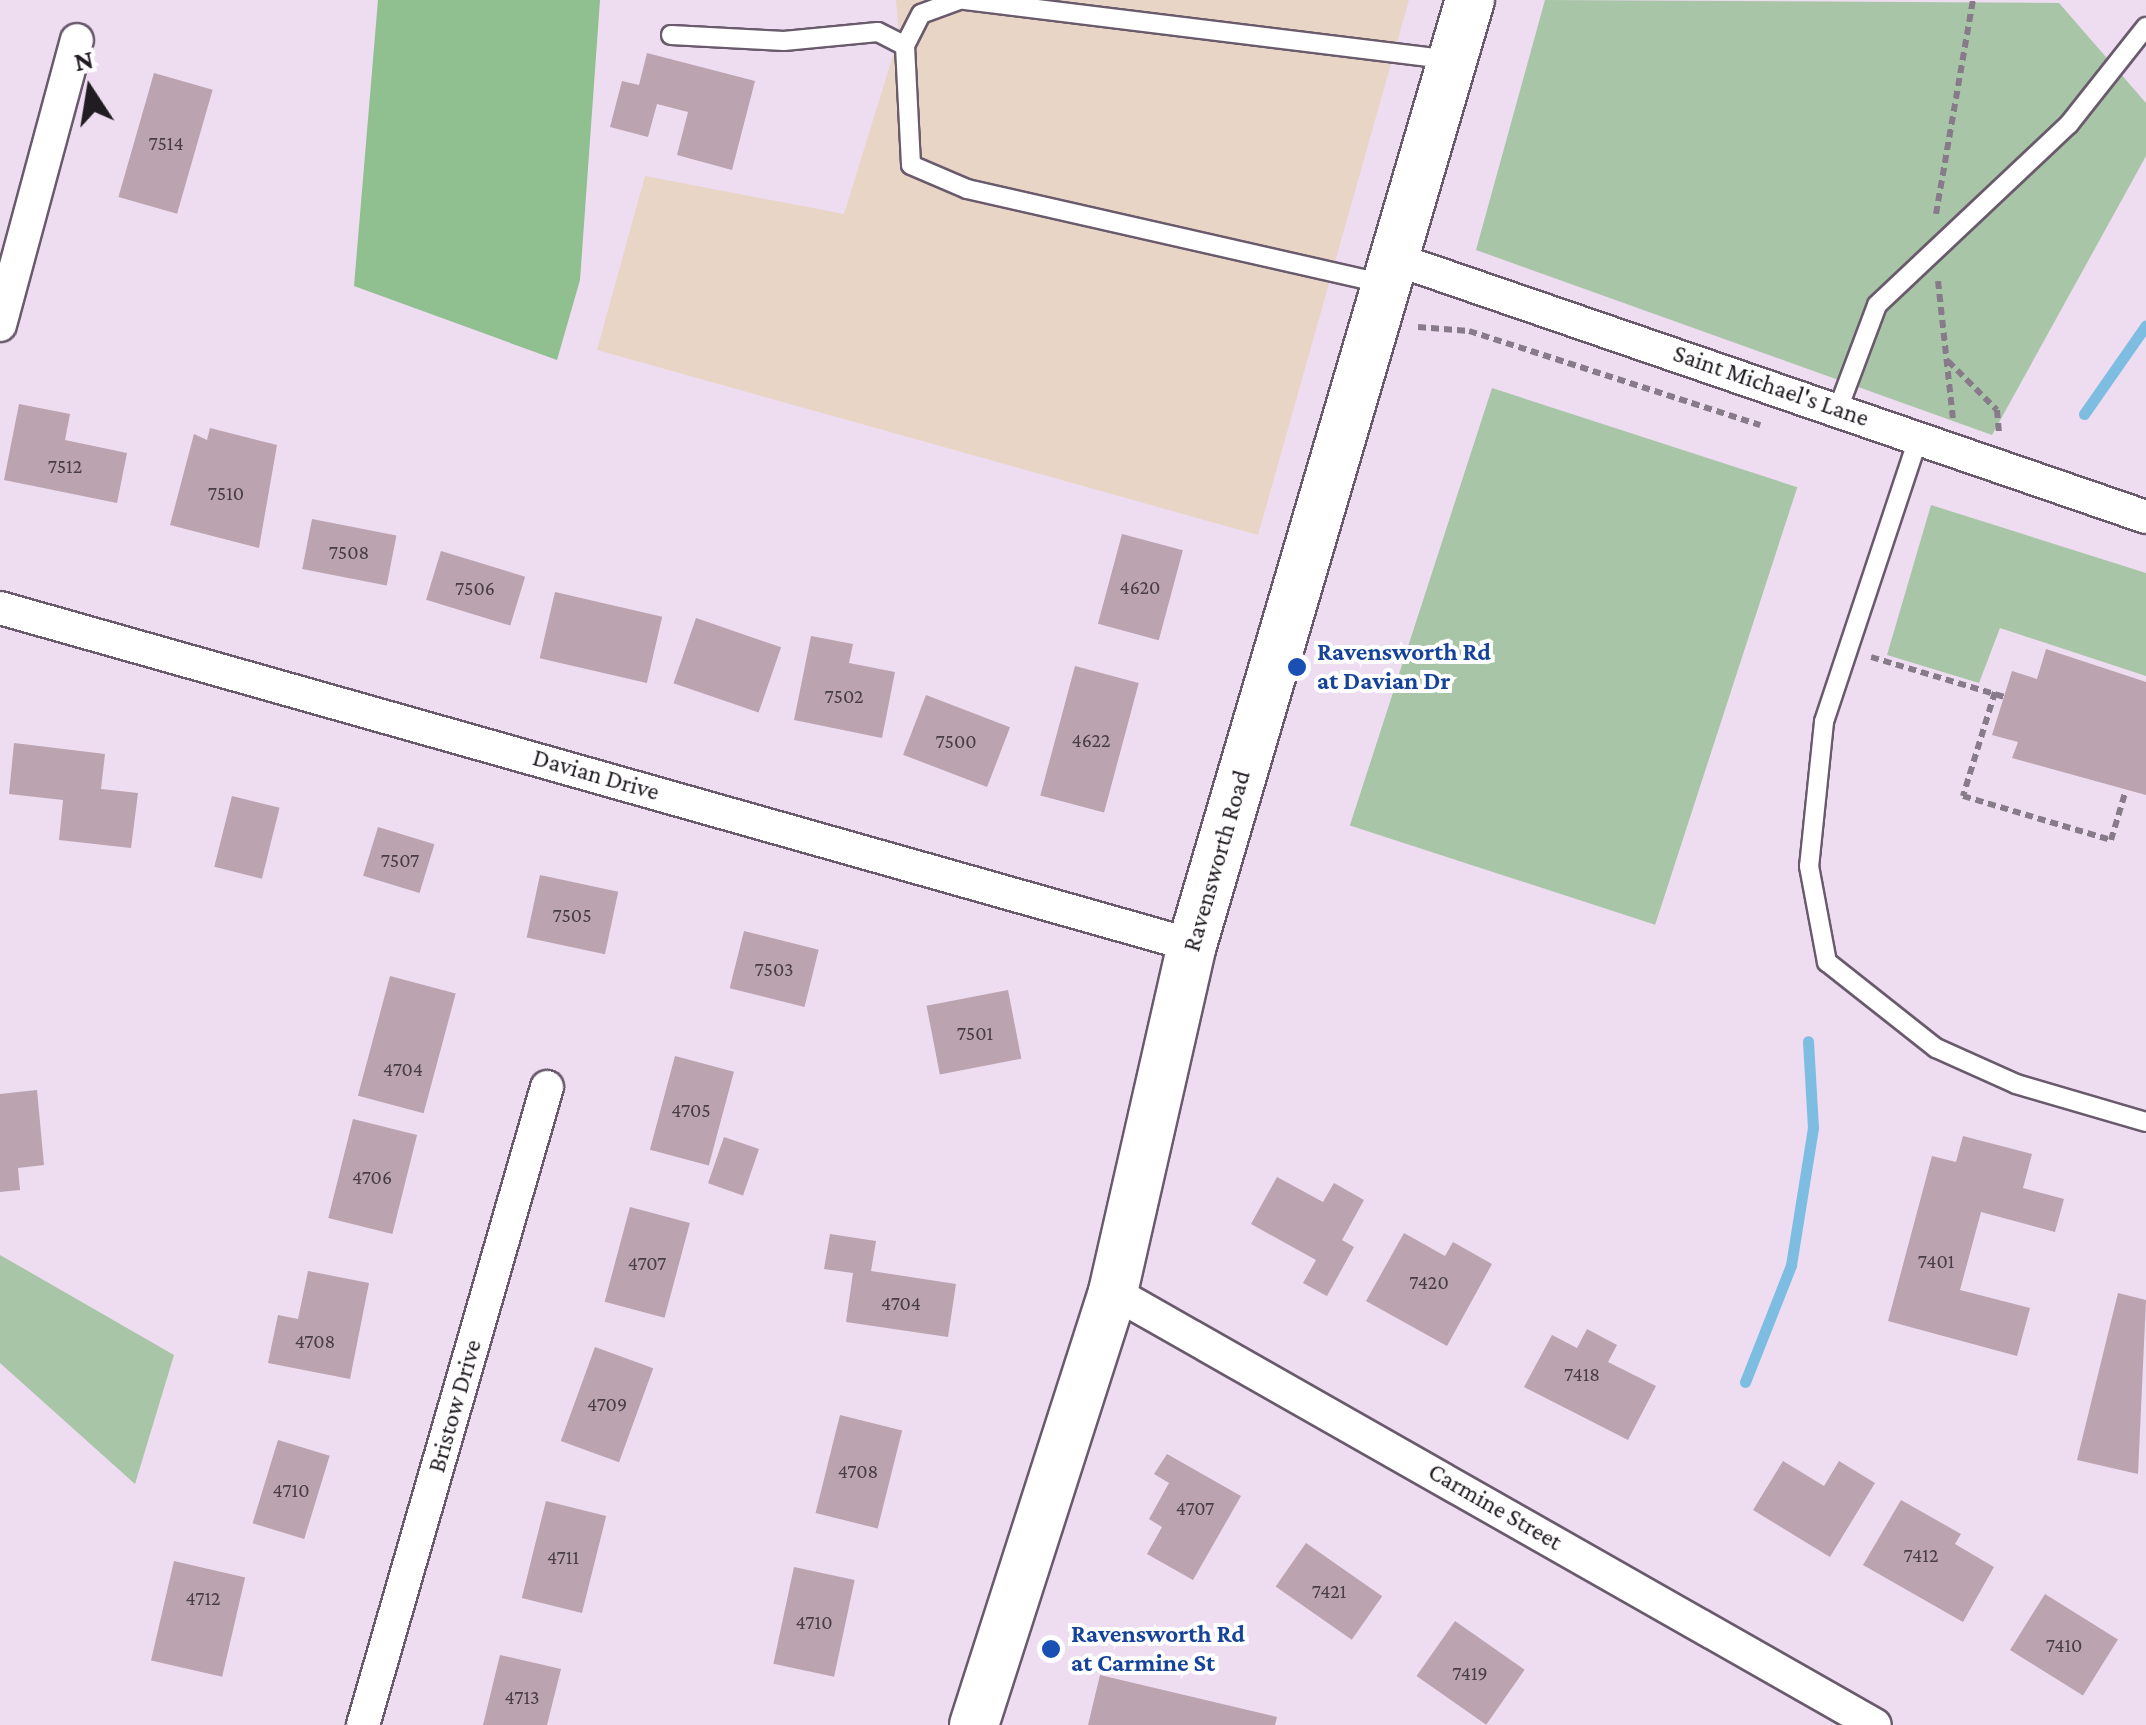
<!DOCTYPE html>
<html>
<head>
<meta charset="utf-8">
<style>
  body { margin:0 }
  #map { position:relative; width:2146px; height:1725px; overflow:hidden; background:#eedcf1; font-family:"Crimson Pro",serif }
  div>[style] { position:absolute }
  .education>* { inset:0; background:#e9d5c6 }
  .green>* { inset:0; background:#a9c5a8; transform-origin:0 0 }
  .forest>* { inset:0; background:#90bf90 }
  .stream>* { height:11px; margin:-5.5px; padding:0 5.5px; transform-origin:5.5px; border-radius:5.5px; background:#7dbde1 }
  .building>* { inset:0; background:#bba3b0; transform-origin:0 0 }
  .path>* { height:6px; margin-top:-3px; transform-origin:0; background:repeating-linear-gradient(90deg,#877b89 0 8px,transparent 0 13px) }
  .roads { filter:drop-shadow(2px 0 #695a6c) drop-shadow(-2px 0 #695a6c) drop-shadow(0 2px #695a6c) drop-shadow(0 -2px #695a6c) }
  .lane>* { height:18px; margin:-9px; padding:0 9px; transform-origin:9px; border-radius:9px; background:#fff }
  .street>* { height:32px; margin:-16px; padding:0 16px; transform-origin:16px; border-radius:16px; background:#fff }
  .secondary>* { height:48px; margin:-24px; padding:0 24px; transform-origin:24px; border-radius:24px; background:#fff }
  .dots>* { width:28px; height:28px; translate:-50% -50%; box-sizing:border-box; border:5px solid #fff; border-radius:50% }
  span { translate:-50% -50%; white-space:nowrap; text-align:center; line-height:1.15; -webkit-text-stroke:8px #fff; paint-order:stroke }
  .number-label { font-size:20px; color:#483d46 }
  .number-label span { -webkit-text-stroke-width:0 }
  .street-label { font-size:25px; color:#211b22 }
  .transit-label { font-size:25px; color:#164399; font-weight:700 }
  .left { translate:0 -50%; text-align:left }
  .north { position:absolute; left:40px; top:40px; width:100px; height:100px; -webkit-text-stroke:8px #fff; paint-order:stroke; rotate:348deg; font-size:28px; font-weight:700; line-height:40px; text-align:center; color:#211b22 }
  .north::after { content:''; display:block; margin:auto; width:35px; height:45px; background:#211b22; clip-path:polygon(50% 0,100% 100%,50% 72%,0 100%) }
</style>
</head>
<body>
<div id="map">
  <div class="education">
    <div style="clip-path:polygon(896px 0,1409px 0,1258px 535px,597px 350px,645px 176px,844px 214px,899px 36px)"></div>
  </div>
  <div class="green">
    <div style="clip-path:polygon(1545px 0,2059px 3px,2146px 103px,2146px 156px,1992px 435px,1476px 250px)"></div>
    <div style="left:1492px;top:388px;width:321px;height:460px;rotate:18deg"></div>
    <div style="clip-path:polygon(1931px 505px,2146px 573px,2146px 676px,2000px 628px,1979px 683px,1887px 655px)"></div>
    <div style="clip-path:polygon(0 1255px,174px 1355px,135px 1484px,0 1363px)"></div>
  </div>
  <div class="forest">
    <div style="clip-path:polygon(378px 0,600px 0,580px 280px,557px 360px,354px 286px)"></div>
  </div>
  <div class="stream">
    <div style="left:2084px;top:414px;width:108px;rotate:-55.1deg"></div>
    <div style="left:1745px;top:1382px;width:126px;rotate:-68.5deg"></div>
    <div style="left:1791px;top:1265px;width:139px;rotate:-80.9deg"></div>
    <div style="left:1813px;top:1128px;width:87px;rotate:-93.3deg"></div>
  </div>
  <div class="building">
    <div style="clip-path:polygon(647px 53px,755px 81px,732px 170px,677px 155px,688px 112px,657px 104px,648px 137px,610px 127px,622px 81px,639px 85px)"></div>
    <div style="left:154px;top:73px;width:61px;height:129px;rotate:16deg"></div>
    <div style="clip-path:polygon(19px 404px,70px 414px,65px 440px,127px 453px,117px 503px,4px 480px)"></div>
    <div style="clip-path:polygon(210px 428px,277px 445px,259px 548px,170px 525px,194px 434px,207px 440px)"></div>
    <div style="left:312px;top:519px;width:86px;height:51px;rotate:11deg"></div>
    <div style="left:1122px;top:534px;width:63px;height:93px;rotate:15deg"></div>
    <div style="left:441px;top:551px;width:88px;height:51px;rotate:17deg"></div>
    <div style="left:555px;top:592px;width:110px;height:68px;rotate:13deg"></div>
    <div style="left:696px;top:618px;width:90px;height:69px;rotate:19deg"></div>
    <div style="clip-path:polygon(811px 636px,853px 644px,849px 663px,895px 672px,882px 738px,794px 720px)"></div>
    <div style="clip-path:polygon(2046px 649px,2146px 682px,2146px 795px,2012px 758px,2018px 742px,1992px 735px,2012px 671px,2037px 679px)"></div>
    <div style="left:1075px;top:666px;width:66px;height:134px;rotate:15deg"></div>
    <div style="left:926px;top:695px;width:90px;height:64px;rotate:21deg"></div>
    <div style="clip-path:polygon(14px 743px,105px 754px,101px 789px,138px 793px,131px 848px,59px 840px,63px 800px,9px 794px)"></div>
    <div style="left:232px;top:796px;width:49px;height:73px;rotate:14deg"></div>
    <div style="left:378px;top:827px;width:59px;height:51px;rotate:17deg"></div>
    <div style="left:540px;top:875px;width:80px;height:64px;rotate:12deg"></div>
    <div style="left:744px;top:931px;width:77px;height:59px;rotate:14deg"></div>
    <div style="left:390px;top:976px;width:68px;height:124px;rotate:15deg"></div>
    <div style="left:1008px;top:990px;width:70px;height:83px;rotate:79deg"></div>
    <div style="left:675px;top:1056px;width:61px;height:97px;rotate:15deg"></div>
    <div style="clip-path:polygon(37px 1090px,44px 1165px,18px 1168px,20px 1190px,0 1192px,0 1094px)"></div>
    <div style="left:353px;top:1119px;width:66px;height:102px;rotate:14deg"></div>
    <div style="clip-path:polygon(1963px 1136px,2032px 1154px,2023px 1188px,2064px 1199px,2055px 1232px,1981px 1212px,1960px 1290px,2030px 1308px,2017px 1356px,1888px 1321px,1932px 1156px,1956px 1162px)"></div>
    <div style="left:724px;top:1137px;width:37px;height:49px;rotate:19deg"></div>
    <div style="clip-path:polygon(1277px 1177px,1323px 1202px,1334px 1183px,1364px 1200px,1342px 1240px,1354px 1247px,1327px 1296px,1303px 1283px,1316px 1260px,1251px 1224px)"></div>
    <div style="left:630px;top:1207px;width:62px;height:98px;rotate:15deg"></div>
    <div style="clip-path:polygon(1404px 1233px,1445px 1256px,1453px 1242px,1492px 1264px,1447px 1346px,1366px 1301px)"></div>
    <div style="clip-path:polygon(830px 1234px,876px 1241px,871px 1271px,956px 1284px,948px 1337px,846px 1322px,853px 1273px,824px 1269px)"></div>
    <div style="clip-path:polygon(308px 1271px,369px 1283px,350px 1379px,268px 1363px,278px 1315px,298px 1319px)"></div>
    <div style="clip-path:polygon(2118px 1293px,2146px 1300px,2138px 1474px,2077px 1460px)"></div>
    <div style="clip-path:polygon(1587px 1329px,1617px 1345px,1608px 1362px,1656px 1386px,1628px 1440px,1524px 1387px,1552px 1335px,1577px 1348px)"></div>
    <div style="left:595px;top:1347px;width:62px;height:100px;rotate:20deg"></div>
    <div style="left:840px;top:1415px;width:64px;height:101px;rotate:14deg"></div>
    <div style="left:278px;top:1440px;width:54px;height:87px;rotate:17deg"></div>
    <div style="clip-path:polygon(1167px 1454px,1241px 1496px,1193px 1580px,1147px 1554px,1162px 1527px,1149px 1519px,1169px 1483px,1154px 1474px)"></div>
    <div style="clip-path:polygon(1783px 1461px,1824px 1486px,1839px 1461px,1875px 1483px,1830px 1557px,1753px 1510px)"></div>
    <div style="clip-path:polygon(1901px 1500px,1961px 1534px,1955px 1544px,1994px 1567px,1963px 1622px,1863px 1565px)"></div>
    <div style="left:546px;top:1501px;width:62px;height:100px;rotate:14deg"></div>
    <div style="left:1306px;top:1543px;width:93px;height:53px;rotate:35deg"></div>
    <div style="left:174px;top:1561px;width:73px;height:102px;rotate:13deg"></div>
    <div style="left:794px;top:1567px;width:62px;height:99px;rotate:12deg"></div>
    <div style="left:2045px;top:1594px;width:86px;height:66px;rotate:32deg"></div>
    <div style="left:1455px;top:1621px;width:85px;height:67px;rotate:35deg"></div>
    <div style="clip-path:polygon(500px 1655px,561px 1669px,547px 1725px,483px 1725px)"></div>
    <div style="clip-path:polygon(1100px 1675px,1277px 1717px,1275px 1725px,1088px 1725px)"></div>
  </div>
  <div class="path">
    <div style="left:1936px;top:214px;width:217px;rotate:-80.2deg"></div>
    <div style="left:1938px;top:281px;width:138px;rotate:83.8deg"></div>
    <div style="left:1418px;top:327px;width:51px;rotate:4.5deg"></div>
    <div style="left:1469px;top:331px;width:306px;rotate:17.9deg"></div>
    <div style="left:1948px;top:361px;width:69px;rotate:45deg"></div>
    <div style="left:1997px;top:410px;width:22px;rotate:85deg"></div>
    <div style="left:1871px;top:657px;width:139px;rotate:16.7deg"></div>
    <div style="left:1995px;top:692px;width:109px;rotate:107.1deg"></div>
    <div style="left:1963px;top:796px;width:154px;rotate:16.6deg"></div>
    <div style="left:2111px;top:840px;width:49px;rotate:-73.4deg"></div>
  </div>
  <div class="roads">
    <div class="lane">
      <div style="left:959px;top:0;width:40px;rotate:159.8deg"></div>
      <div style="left:921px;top:14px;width:36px;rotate:117deg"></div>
      <div style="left:905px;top:46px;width:119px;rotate:87.1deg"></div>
      <div style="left:911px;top:165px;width:61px;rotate:23.2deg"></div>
      <div style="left:967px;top:189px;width:429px;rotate:12.8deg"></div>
      <div style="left:964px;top:0;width:488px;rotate:7deg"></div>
      <div style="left:671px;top:35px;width:113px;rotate:3deg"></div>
      <div style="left:784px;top:41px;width:94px;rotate:-5.5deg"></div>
      <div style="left:878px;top:32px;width:30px;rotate:27deg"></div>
      <div style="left:1838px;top:409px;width:111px;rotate:-69.4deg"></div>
      <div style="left:1877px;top:305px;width:264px;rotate:-43.3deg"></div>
      <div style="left:2069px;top:124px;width:124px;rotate:-51.6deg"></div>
      <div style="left:1919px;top:436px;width:301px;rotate:108.4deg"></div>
      <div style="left:1824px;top:722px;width:145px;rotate:95.9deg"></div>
      <div style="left:1809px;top:866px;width:98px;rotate:79.4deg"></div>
      <div style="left:1827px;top:962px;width:139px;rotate:38.3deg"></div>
      <div style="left:1936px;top:1048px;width:88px;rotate:24.2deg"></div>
      <div style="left:2016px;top:1084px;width:135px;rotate:16.3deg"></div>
    </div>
    <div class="street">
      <div style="left:1395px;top:259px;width:794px;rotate:18.96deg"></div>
      <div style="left:0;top:325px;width:295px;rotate:-74.9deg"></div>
      <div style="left:0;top:608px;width:1239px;rotate:15.79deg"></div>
      <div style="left:1113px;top:1292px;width:876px;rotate:29.61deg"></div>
      <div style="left:363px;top:1725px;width:664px;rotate:-73.91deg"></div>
    </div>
    <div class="secondary">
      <div style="left:974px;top:1725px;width:455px;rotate:-72.2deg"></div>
      <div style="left:1113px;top:1292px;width:356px;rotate:-77.2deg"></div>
      <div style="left:1192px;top:945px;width:985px;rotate:-73.61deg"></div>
    </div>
  </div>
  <div class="dots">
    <div style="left:1297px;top:667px;background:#1a4fb4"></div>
    <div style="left:1051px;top:1649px;background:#1a4fb4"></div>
  </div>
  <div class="number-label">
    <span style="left:166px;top:143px">7514</span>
    <span style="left:65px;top:466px">7512</span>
    <span style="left:226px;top:493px">7510</span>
    <span style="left:349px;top:552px">7508</span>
    <span style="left:1140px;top:587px">4620</span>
    <span style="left:475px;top:588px">7506</span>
    <span style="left:844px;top:696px">7502</span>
    <span style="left:1091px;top:740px">4622</span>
    <span style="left:956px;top:741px">7500</span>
    <span style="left:400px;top:860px">7507</span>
    <span style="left:572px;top:915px">7505</span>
    <span style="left:774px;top:969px">7503</span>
    <span style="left:975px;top:1033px">7501</span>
    <span style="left:403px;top:1069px">4704</span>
    <span style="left:691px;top:1110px">4705</span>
    <span style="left:372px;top:1177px">4706</span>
    <span style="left:1936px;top:1261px">7401</span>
    <span style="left:647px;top:1263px">4707</span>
    <span style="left:1429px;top:1282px">7420</span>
    <span style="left:901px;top:1303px">4704</span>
    <span style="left:315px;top:1341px">4708</span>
    <span style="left:1582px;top:1374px">7418</span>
    <span style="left:607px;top:1404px">4709</span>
    <span style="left:858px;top:1471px">4708</span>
    <span style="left:291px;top:1490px">4710</span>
    <span style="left:1195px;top:1508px">4707</span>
    <span style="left:1921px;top:1555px">7412</span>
    <span style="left:563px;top:1557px">4711</span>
    <span style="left:1329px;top:1591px">7421</span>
    <span style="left:203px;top:1598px">4712</span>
    <span style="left:814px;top:1622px">4710</span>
    <span style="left:2064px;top:1645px">7410</span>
    <span style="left:1470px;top:1673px">7419</span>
    <span style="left:522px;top:1697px">4713</span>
  </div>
  <div class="street-label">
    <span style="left:1771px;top:386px;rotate:19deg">Saint Michael's Lane</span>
    <span style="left:596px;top:775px;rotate:16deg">Davian Drive</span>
    <span style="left:1217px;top:861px;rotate:-74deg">Ravensworth Road</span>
    <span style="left:455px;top:1406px;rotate:-74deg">Bristow Drive</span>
    <span style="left:1495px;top:1507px;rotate:30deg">Carmine Street</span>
  </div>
  <div class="transit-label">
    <span class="left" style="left:1317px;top:667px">Ravensworth Rd<br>at Davian Dr</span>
    <span class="left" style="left:1071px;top:1649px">Ravensworth Rd<br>at Carmine St</span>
  </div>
  <div class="north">N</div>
</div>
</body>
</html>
